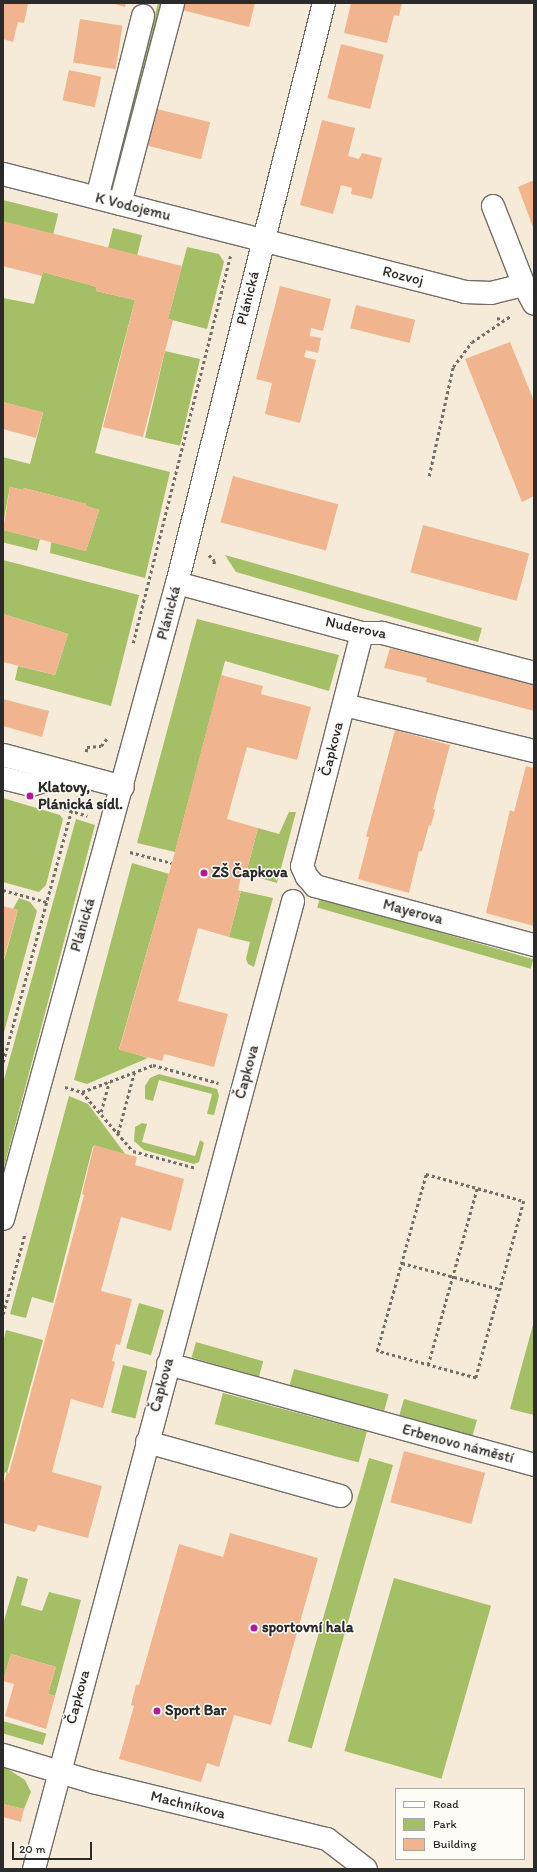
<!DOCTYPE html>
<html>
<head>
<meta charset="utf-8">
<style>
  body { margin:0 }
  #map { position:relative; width:537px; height:1872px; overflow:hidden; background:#f6ebd8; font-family:Itim,sans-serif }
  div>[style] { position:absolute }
  .green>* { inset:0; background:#a4bf66; transform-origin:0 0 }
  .building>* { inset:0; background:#f0b58e; transform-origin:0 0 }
  .path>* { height:2.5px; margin-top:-1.25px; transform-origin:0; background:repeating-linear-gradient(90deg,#726e68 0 3px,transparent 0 6px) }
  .roads { filter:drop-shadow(1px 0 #726e68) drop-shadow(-1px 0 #726e68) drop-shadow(0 1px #726e68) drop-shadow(0 -1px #726e68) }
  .minor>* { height:22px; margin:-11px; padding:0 11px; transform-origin:11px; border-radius:11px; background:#fff }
  .major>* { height:22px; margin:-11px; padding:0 11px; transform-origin:11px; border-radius:11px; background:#fff }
  .dots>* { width:11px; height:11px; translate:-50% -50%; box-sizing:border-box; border:2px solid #fdfcf7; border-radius:50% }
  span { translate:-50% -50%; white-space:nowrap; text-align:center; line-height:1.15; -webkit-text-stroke:3px #fdfcf7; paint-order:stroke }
  .street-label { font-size:15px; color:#2b2b2b }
  .poi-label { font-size:15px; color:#2b2b2b; font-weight:700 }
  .left { translate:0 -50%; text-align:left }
  .frame { position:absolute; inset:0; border:4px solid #2b2b2b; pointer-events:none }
  .legend { position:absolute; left:395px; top:1788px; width:130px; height:72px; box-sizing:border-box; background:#fdfcf7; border:1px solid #a9a8a5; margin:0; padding:5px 7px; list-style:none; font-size:12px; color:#2b2b2b }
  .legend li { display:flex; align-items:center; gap:8px; height:20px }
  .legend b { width:20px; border:1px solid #a9a8a5 }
  .scale { position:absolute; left:12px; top:1842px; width:80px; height:18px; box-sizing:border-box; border:2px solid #2b2b2b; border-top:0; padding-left:5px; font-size:12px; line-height:14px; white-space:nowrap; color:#2b2b2b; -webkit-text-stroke:3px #fdfcf7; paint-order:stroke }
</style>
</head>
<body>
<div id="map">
  <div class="green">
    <div style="clip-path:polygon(158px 3px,168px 3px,124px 173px,113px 171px)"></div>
    <div style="left:3px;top:200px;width:57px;height:21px;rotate:14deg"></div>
    <div style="left:113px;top:228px;width:30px;height:21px;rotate:14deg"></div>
    <div style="clip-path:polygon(187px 247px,219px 254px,224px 262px,207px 329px,168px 319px)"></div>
    <div style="clip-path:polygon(43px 272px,97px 287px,96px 291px,135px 300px,95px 453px,170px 472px,145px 578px,50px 553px,51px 542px,86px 551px,99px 510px,86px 506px,86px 504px,24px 488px,23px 490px,10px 487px,3px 524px,3px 457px,30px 464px,43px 413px,3px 402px,3px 298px,34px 304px)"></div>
    <div style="left:165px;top:351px;width:36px;height:89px;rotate:13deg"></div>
    <div style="left:3px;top:530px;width:38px;height:12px;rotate:14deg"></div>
    <div style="clip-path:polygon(225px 555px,482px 628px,478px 642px,236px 572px)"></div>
    <div style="clip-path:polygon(3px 560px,139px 595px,111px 706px,15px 680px,18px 666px,55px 675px,68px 634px,3px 614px)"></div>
    <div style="clip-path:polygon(197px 619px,339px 655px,329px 691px,225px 661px,175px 852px,137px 843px)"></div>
    <div style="clip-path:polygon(3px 798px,60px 815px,63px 819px,46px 885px,39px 892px,3px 882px)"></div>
    <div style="clip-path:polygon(289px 812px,296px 812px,277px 883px,246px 874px,258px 828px,279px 834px)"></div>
    <div style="clip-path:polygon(76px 819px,95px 825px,3px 1171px,3px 1083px)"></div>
    <div style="clip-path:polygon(132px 863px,169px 874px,119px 1049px,148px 1058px,87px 1084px,74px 1080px)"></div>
    <div style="clip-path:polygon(241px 891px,273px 898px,254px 967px,248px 964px,246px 959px,250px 942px,229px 937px)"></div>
    <div style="clip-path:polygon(19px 898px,30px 902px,37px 911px,3px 1036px,3px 964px,18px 910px,13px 909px)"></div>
    <div style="left:320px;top:898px;width:222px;height:10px;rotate:16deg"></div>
    <div style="clip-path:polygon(159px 1074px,217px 1089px,219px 1096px,214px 1115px,207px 1114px,212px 1094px,159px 1080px,153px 1101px,145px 1099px,145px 1086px,150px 1078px)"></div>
    <div style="clip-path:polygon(69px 1096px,88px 1104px,126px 1155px,93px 1146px,53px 1303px,32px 1297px,26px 1318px,10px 1314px)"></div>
    <div style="clip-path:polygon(142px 1123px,147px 1124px,142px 1142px,195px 1156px,200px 1140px,204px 1143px,199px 1162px,194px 1164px,144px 1150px,134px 1141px,135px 1127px)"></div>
    <div style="left:139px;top:1303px;width:26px;height:47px;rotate:16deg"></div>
    <div style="clip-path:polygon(534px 1321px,534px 1415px,510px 1409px)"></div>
    <div style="clip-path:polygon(6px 1330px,43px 1340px,7px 1473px,5px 1472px,3px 1480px,3px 1343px)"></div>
    <div style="left:196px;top:1342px;width:70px;height:16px;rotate:16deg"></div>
    <div style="left:123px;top:1365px;width:25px;height:49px;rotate:14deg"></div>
    <div style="left:294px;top:1369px;width:98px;height:17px;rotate:15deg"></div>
    <div style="left:223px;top:1393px;width:149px;height:32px;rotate:15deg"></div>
    <div style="left:404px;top:1399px;width:76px;height:17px;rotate:16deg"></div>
    <div style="left:369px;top:1458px;width:25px;height:295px;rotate:16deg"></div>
    <div style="clip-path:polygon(17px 1576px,28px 1579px,21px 1605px,42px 1611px,49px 1592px,81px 1600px,55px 1696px,48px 1694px,56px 1667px,11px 1654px,3px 1681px,3px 1624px)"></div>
    <div style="left:394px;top:1578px;width:101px;height:180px;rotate:16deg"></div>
    <div style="left:3px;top:1721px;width:45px;height:12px;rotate:16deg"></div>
    <div style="clip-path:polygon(3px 1766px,25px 1780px,31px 1792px,24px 1809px,3px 1804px)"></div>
  </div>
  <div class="building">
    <div style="clip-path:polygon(3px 3px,28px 4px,24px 23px,18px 22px,13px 42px,3px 39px)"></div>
    <div style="clip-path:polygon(111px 3px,126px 3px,125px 7px)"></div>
    <div style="clip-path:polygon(180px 3px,255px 3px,249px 27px,178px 9px)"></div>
    <div style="clip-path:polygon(351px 3px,402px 3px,399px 16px,394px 15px,387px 43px,344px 33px)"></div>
    <div style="left:80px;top:19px;width:43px;height:44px;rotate:9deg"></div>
    <div style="left:341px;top:44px;width:44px;height:56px;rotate:14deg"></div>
    <div style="left:69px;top:70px;width:33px;height:31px;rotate:12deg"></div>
    <div style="left:153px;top:108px;width:59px;height:38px;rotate:14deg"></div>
    <div style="clip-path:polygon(322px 120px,355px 128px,348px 156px,359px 159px,362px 153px,382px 158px,372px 199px,351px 194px,352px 188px,341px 185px,333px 214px,300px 205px)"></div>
    <div style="clip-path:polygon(534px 180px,534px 230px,518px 187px)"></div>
    <div style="clip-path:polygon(3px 221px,182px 266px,168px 319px,173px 320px,143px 437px,103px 427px,135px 300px,96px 291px,97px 287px,43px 272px,42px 276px,3px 266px)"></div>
    <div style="clip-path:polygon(280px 286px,331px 299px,323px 331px,311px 328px,310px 336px,321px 338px,318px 353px,306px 350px,304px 357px,316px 360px,300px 423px,265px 414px,272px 383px,256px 379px)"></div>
    <div style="left:356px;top:305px;width:61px;height:24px;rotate:14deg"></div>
    <div style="clip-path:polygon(510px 342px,534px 401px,534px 496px,522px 502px,465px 359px)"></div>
    <div style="clip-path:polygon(3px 402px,43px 412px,36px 438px,3px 429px)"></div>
    <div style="left:233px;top:476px;width:109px;height:48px;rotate:15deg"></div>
    <div style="clip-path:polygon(10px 487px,23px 490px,24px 488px,87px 504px,86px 506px,99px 510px,86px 551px,3px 530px)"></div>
    <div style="left:423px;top:525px;width:110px;height:49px;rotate:15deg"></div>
    <div style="clip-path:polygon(3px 614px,68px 634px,55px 675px,3px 662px)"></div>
    <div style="clip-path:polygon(390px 648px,534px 685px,534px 711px,426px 682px,427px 678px,384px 668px)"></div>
    <div style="clip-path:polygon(221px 675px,263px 686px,261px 694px,311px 707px,297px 760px,247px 747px,227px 819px,258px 828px,246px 874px,242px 873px,238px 890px,241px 891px,229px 937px,198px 928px,178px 1001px,228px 1014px,214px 1067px,164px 1054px,162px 1061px,119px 1050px,172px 863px)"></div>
    <div style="clip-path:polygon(3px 699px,49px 711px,42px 737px,3px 726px)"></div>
    <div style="clip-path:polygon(395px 730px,450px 745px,433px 809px,435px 810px,431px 826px,429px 825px,422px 851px,419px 851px,409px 893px,358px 879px,369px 837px,366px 837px)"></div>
    <div style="clip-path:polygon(526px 766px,534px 768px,534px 926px,486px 913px,510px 810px,514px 812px)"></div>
    <div style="clip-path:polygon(3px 906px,18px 910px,3px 962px)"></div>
    <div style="clip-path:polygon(94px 1145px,137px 1157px,135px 1165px,184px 1179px,171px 1231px,121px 1217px,101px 1291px,132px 1299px,120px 1345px,116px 1344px,112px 1361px,115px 1362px,103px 1408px,71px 1399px,52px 1472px,102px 1486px,88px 1538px,38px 1525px,35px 1532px,3px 1523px,3px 1485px,7px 1472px,9px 1473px,84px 1195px,82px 1194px)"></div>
    <div style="left:404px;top:1451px;width:84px;height:53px;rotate:15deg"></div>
    <div style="clip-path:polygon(230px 1533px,318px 1558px,271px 1725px,234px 1715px,219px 1767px,207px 1763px,201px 1782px,119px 1759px,134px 1706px,131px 1705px,136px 1685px,139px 1685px,179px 1544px,223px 1557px)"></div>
    <div style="clip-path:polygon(11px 1654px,56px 1667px,48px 1694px,55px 1696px,46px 1729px,5px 1716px,14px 1684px,3px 1681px)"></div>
    <div style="clip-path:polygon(3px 1804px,24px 1809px,21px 1822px,3px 1817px)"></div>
  </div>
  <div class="path">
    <div style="left:497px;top:318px;width:7px;rotate:16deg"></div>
    <div style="left:429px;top:476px;width:112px;rotate:-77.6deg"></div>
    <div style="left:453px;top:367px;width:31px;rotate:-53deg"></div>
    <div style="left:472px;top:342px;width:48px;rotate:-34deg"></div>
    <div style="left:209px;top:555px;width:8px;rotate:45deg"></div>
    <div style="left:215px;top:561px;width:6px;rotate:108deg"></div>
    <div style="left:133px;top:643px;width:399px;rotate:-75.9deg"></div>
    <div style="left:86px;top:752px;width:5px;rotate:-79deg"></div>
    <div style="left:87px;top:747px;width:14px;rotate:-4deg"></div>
    <div style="left:101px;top:746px;width:11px;rotate:-52deg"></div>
    <div style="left:52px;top:805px;width:37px;rotate:17deg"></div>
    <div style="left:130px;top:852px;width:43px;rotate:14.7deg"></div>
    <div style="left:3px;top:890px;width:46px;rotate:15.3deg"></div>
    <div style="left:3px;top:1062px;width:271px;rotate:-74.8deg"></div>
    <div style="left:65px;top:1087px;width:18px;rotate:16deg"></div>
    <div style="left:82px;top:1092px;width:78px;rotate:49.2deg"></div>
    <div style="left:133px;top:1151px;width:65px;rotate:15.1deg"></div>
    <div style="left:82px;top:1092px;width:76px;rotate:-20.8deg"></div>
    <div style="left:153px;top:1065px;width:68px;rotate:15.3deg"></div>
    <div style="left:101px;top:1112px;width:31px;rotate:-75deg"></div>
    <div style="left:118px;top:1133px;width:62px;rotate:-75.1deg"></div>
    <div style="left:426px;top:1174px;width:102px;rotate:15.4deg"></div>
    <div style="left:524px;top:1201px;width:183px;rotate:105.2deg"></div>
    <div style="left:476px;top:1378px;width:103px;rotate:-164.7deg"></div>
    <div style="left:377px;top:1351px;width:184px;rotate:-74.5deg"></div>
    <div style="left:402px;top:1263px;width:101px;rotate:14.9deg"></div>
    <div style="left:3px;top:1314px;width:84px;rotate:-74.8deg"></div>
    <div style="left:428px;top:1365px;width:184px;rotate:-74.5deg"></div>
  </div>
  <div class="roads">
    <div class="minor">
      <div style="left:3px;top:174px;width:477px;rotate:14.3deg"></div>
      <div style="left:465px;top:292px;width:26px;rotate:2deg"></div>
      <div style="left:491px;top:293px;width:34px;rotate:-14deg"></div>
      <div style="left:524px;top:285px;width:21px;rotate:62deg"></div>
      <div style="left:97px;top:198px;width:188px;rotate:-75.8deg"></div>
      <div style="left:120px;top:204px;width:208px;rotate:-75.2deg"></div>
      <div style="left:493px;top:206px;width:85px;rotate:68.6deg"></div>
      <div style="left:177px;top:583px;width:192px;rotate:15.1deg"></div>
      <div style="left:362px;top:633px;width:20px"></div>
      <div style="left:382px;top:633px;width:157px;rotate:14.7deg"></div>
      <div style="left:362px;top:633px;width:241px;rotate:104.4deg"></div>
      <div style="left:302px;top:866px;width:12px;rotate:66deg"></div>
      <div style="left:307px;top:877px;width:12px;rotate:48deg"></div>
      <div style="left:315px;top:886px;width:227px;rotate:15.1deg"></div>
      <div style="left:344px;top:705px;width:195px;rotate:13.6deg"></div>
      <div style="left:3px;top:755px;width:124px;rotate:14.9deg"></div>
      <div style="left:3px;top:778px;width:29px;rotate:14deg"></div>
      <div style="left:31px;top:785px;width:41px;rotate:-17.1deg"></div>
      <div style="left:168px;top:1364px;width:380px;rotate:15.4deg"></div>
      <div style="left:147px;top:1442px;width:201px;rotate:15.6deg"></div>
      <div style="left:3px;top:1755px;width:94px;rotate:16.7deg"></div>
      <div style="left:93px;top:1782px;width:241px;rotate:13.7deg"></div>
      <div style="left:327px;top:1839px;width:49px;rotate:37.6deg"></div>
      <div style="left:34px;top:1869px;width:1002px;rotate:-75.02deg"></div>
    </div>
    <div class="major">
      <div style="left:3px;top:1219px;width:659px;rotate:-74.7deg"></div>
      <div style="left:177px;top:583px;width:598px;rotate:-75.78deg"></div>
    </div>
  </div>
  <div class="dots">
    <div style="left:30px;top:796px;background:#b5179e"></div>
    <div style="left:204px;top:873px;background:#b5179e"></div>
    <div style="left:254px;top:1628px;background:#b5179e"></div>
    <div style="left:157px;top:1711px;background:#b5179e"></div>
  </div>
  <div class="street-label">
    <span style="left:133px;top:207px;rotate:14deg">K Vodojemu</span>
    <span style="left:403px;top:276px;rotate:14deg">Rozvoj</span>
    <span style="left:248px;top:298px;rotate:-76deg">Plánická</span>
    <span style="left:169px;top:613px;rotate:-75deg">Plánická</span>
    <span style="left:356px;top:628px;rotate:12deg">Nuderova</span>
    <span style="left:332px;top:749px;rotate:-76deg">Čapkova</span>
    <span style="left:413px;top:912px;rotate:15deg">Mayerova</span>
    <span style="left:83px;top:925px;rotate:-74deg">Plánická</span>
    <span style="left:247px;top:1072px;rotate:-75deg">Čapkova</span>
    <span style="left:162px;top:1385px;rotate:-75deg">Čapkova</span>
    <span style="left:458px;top:1444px;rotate:15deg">Erbenovo náměstí</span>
    <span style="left:78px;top:1697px;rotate:-75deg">Čapkova</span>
    <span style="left:188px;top:1805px;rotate:14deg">Machníkova</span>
  </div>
  <div class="poi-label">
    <span class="left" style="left:38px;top:796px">Klatovy,<br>Plánická sídl.</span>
    <span class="left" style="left:212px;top:873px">ZŠ Čapkova</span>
    <span class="left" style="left:262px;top:1628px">sportovní hala</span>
    <span class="left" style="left:165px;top:1711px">Sport Bar</span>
  </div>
  <div class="frame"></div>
  <ul class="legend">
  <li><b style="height:5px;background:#fff"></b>Road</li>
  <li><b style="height:11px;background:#a4bf66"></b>Park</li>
  <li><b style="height:11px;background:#f0b58e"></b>Building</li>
  </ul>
  <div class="scale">20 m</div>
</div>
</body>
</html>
